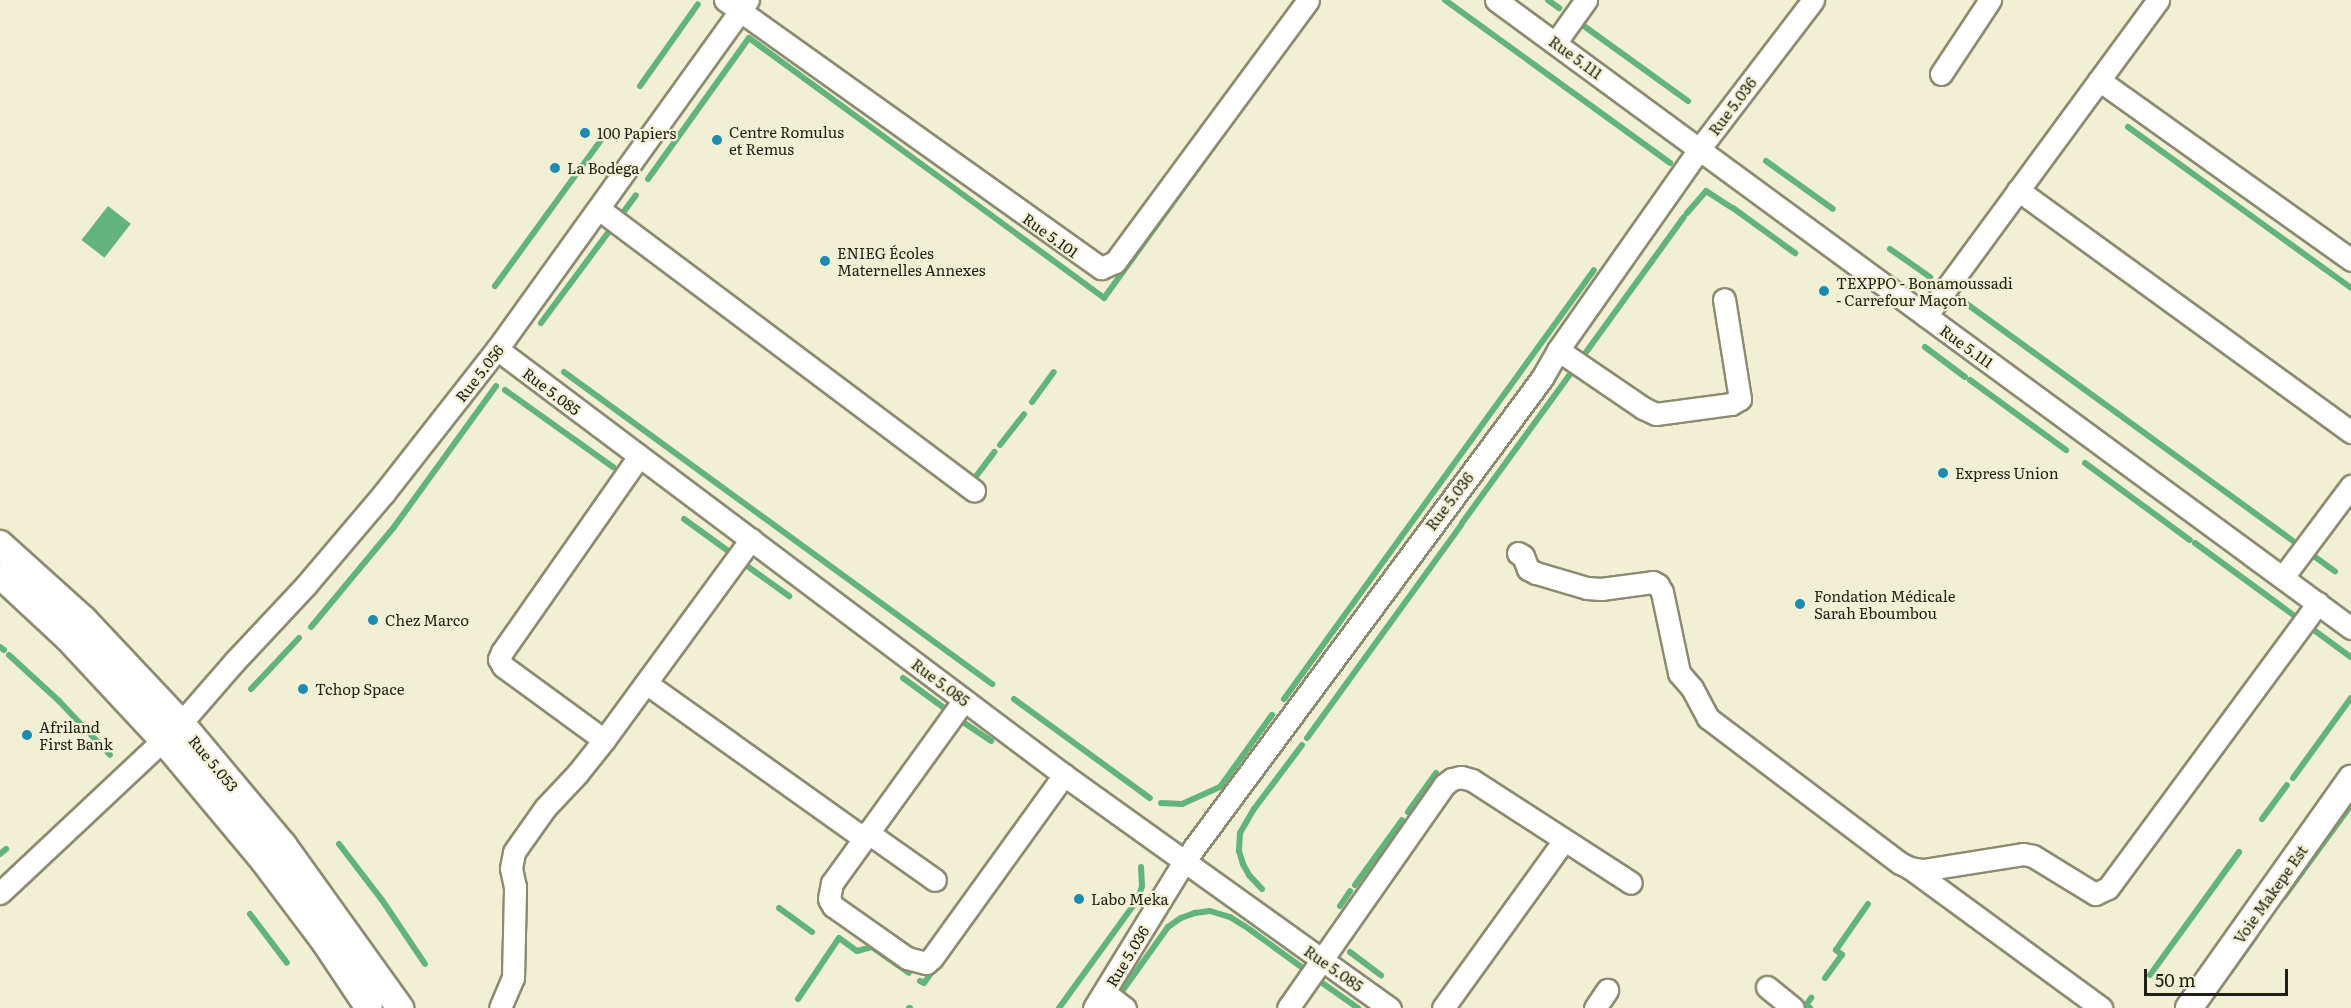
<!DOCTYPE html>
<html>
<head>
<meta charset="utf-8">
<style>
  body { margin:0 }
  #map { position:relative; width:2351px; height:1008px; overflow:hidden; background:#f2f0d4; font-family:Literata,serif }
  div>[style] { position:absolute }
  .water>* { inset:0; background:#62b47c; transform-origin:0 0 }
  .stream>* { height:6px; margin:-3px; padding:0 3px; transform-origin:3px; border-radius:3px; background:#62b47c }
  .roads { filter:drop-shadow(2px 0 #8d8b72) drop-shadow(-2px 0 #8d8b72) drop-shadow(0 2px #8d8b72) drop-shadow(0 -2px #8d8b72) }
  .minor>* { height:21px; margin:-10.5px; padding:0 10.5px; transform-origin:10.5px; border-radius:10.5px; background:#fff }
  .major>* { height:26px; margin:-13px; padding:0 13px; transform-origin:13px; border-radius:13px; background:#fff }
  .dots>* { width:16px; height:16px; translate:-50% -50%; box-sizing:border-box; border:3px solid #f2f0d4; border-radius:50% }
  span { translate:-50% -50%; white-space:nowrap; text-align:center; line-height:1.15; -webkit-text-stroke:4.5px #f2f0d4; paint-order:stroke }
  .street-label { font-size:15px; color:#201f15 }
  .poi-label { font-size:15px; color:#201f15 }
  .left { translate:0 -50%; text-align:left }
  .scale { position:absolute; left:2144px; top:969px; width:144px; height:27px; box-sizing:border-box; border:3px solid #201f15; border-top:0; padding-left:8px; font-size:18px; line-height:21px; white-space:nowrap; color:#201f15; -webkit-text-stroke:4px #f2f0d4; paint-order:stroke }
</style>
</head>
<body>
<div id="map">
  <div class="water">
    <div style="left:108px;top:206px;width:29px;height:43px;rotate:38deg"></div>
  </div>
  <div class="stream">
    <div style="left:1445px;top:0;width:278px;rotate:35.9deg"></div>
    <div style="left:1548px;top:0;width:14px;rotate:36deg"></div>
    <div style="left:1577px;top:21px;width:137px;rotate:35.8deg"></div>
    <div style="left:640px;top:86px;width:100px;rotate:-54.7deg"></div>
    <div style="left:2128px;top:127px;width:275px;rotate:35.8deg"></div>
    <div style="left:1766px;top:161px;width:82px;rotate:35.6deg"></div>
    <div style="left:648px;top:179px;width:173px;rotate:-54.4deg"></div>
    <div style="left:749px;top:38px;width:440px;rotate:36.2deg"></div>
    <div style="left:1104px;top:298px;width:261px;rotate:-54.1deg"></div>
    <div style="left:1733px;top:208px;width:77px;rotate:36deg"></div>
    <div style="left:1687px;top:213px;width:29px;rotate:-49deg"></div>
    <div style="left:1706px;top:191px;width:30px;rotate:33deg"></div>
    <div style="left:1890px;top:249px;width:49px;rotate:35deg"></div>
    <div style="left:495px;top:286px;width:190px;rotate:-54deg"></div>
    <div style="left:1949px;top:291px;width:477px;rotate:36deg"></div>
    <div style="left:541px;top:323px;width:159px;rotate:-53.4deg"></div>
    <div style="left:1925px;top:347px;width:50px;rotate:36.9deg"></div>
    <div style="left:1584px;top:355px;width:170px;rotate:-54.1deg"></div>
    <div style="left:564px;top:372px;width:530px;rotate:36.09deg"></div>
    <div style="left:1970px;top:380px;width:119px;rotate:36.1deg"></div>
    <div style="left:505px;top:390px;width:133px;rotate:35.5deg"></div>
    <div style="left:1032px;top:402px;width:37px;rotate:-54deg"></div>
    <div style="left:1000px;top:445px;width:39px;rotate:-52deg"></div>
    <div style="left:2085px;top:463px;width:130px;rotate:36.3deg"></div>
    <div style="left:971px;top:483px;width:39px;rotate:-53deg"></div>
    <div style="left:684px;top:519px;width:58px;rotate:35.9deg"></div>
    <div style="left:1462px;top:523px;width:194px;rotate:-54deg"></div>
    <div style="left:2195px;top:543px;width:193px;rotate:36.2deg"></div>
    <div style="left:743px;top:563px;width:57px;rotate:35.7deg"></div>
    <div style="left:311px;top:627px;width:130px;rotate:-50.3deg"></div>
    <div style="left:394px;top:527px;width:174px;rotate:-54.1deg"></div>
    <div style="left:0;top:647px;width:5px;rotate:37deg"></div>
    <div style="left:9px;top:655px;width:68px;rotate:42.6deg"></div>
    <div style="left:59px;top:701px;width:74px;rotate:46.6deg"></div>
    <div style="left:903px;top:678px;width:59px;rotate:36.1deg"></div>
    <div style="left:251px;top:689px;width:70px;rotate:-46.7deg"></div>
    <div style="left:1014px;top:699px;width:168px;rotate:36.1deg"></div>
    <div style="left:1284px;top:699px;width:529px;rotate:-54.15deg"></div>
    <div style="left:963px;top:722px;width:34px;rotate:34deg"></div>
    <div style="left:1307px;top:738px;width:263px;rotate:-54.1deg"></div>
    <div style="left:2293px;top:778px;width:99px;rotate:-54.1deg"></div>
    <div style="left:1161px;top:803px;width:21px;rotate:3deg"></div>
    <div style="left:1182px;top:804px;width:42px;rotate:-24.1deg"></div>
    <div style="left:1220px;top:787px;width:89px;rotate:-54.2deg"></div>
    <div style="left:1408px;top:812px;width:48px;rotate:-54.3deg"></div>
    <div style="left:2262px;top:819px;width:42px;rotate:-53.7deg"></div>
    <div style="left:339px;top:844px;width:71px;rotate:52.5deg"></div>
    <div style="left:382px;top:900px;width:77px;rotate:56.1deg"></div>
    <div style="left:0;top:854px;width:8px;rotate:-40deg"></div>
    <div style="left:1355px;top:885px;width:80px;rotate:-54.1deg"></div>
    <div style="left:1262px;top:889px;width:19px;rotate:-133deg"></div>
    <div style="left:1249px;top:875px;width:13px;rotate:-119deg"></div>
    <div style="left:1243px;top:864px;width:14px;rotate:-107deg"></div>
    <div style="left:1239px;top:851px;width:18px;rotate:-87deg"></div>
    <div style="left:1240px;top:833px;width:28px;rotate:-60deg"></div>
    <div style="left:1254px;top:809px;width:80px;rotate:-53.1deg"></div>
    <div style="left:2284px;top:897px;width:114px;rotate:-53.9deg"></div>
    <div style="left:1340px;top:906px;width:18px;rotate:-56deg"></div>
    <div style="left:779px;top:908px;width:41px;rotate:36deg"></div>
    <div style="left:250px;top:914px;width:61px;rotate:52.9deg"></div>
    <div style="left:1249px;top:929px;width:72px;rotate:35.9deg"></div>
    <div style="left:1350px;top:952px;width:39px;rotate:37deg"></div>
    <div style="left:2230px;top:972px;width:44px;rotate:-54.2deg"></div>
    <div style="left:2150px;top:975px;width:152px;rotate:-54.1deg"></div>
    <div style="left:1825px;top:978px;width:29px;rotate:-54deg"></div>
    <div style="left:1842px;top:955px;width:8px;rotate:-140deg"></div>
    <div style="left:1836px;top:950px;width:56px;rotate:-55.2deg"></div>
    <div style="left:1318px;top:980px;width:49px;rotate:35deg"></div>
    <div style="left:920px;top:981px;width:4px;rotate:27deg"></div>
    <div style="left:924px;top:983px;width:22px;rotate:-54deg"></div>
    <div style="left:1118px;top:997px;width:86px;rotate:-54.5deg"></div>
    <div style="left:1168px;top:927px;width:16px;rotate:-35deg"></div>
    <div style="left:1181px;top:918px;width:15px;rotate:-20deg"></div>
    <div style="left:1195px;top:913px;width:15px;rotate:-8deg"></div>
    <div style="left:1210px;top:911px;width:21px;rotate:17deg"></div>
    <div style="left:1230px;top:917px;width:19px;rotate:32deg"></div>
    <div style="left:798px;top:999px;width:73px;rotate:-56.1deg"></div>
    <div style="left:839px;top:938px;width:22px;rotate:36deg"></div>
    <div style="left:857px;top:951px;width:16px;rotate:-15deg"></div>
    <div style="left:872px;top:947px;width:45px;rotate:35.1deg"></div>
    <div style="left:909px;top:1008px;width:1px"></div>
    <div style="left:1059px;top:1008px;width:135px;rotate:-54.1deg"></div>
    <div style="left:1138px;top:899px;width:14px;rotate:-73deg"></div>
    <div style="left:1142px;top:886px;width:19px;rotate:-93deg"></div>
    <div style="left:1810px;top:1008px;width:5px;rotate:-143deg"></div>
    <div style="left:1806px;top:1005px;width:9px;rotate:-54deg"></div>
  </div>
  <div class="roads">
    <div class="minor">
      <div style="left:725px;top:0;width:462px;rotate:35.5deg"></div>
      <div style="left:1101px;top:268px;width:15px;rotate:-23deg"></div>
      <div style="left:1115px;top:262px;width:325px;rotate:-53.6deg"></div>
      <div style="left:1496px;top:0;width:1061px;rotate:36.3deg"></div>
      <div style="left:1556px;top:42px;width:52px;rotate:-54.5deg"></div>
      <div style="left:1941px;top:74px;width:89px;rotate:-56.5deg"></div>
      <div style="left:2099px;top:80px;width:310px;rotate:35.5deg"></div>
      <div style="left:2018px;top:190px;width:412px;rotate:36deg"></div>
      <div style="left:599px;top:209px;width:469px;rotate:36.9deg"></div>
      <div style="left:1926px;top:316px;width:392px;rotate:-53.7deg"></div>
      <div style="left:497px;top:349px;width:709px;rotate:36.92deg"></div>
      <div style="left:1064px;top:775px;width:401px;rotate:35.6deg"></div>
      <div style="left:1558px;top:350px;width:103px;rotate:34.3deg"></div>
      <div style="left:1643px;top:408px;width:14px;rotate:25deg"></div>
      <div style="left:1656px;top:414px;width:76px;rotate:-7.6deg"></div>
      <div style="left:1731px;top:404px;width:10px;rotate:-29deg"></div>
      <div style="left:1740px;top:399px;width:101px;rotate:-99.1deg"></div>
      <div style="left:1518px;top:553px;width:6px;rotate:31deg"></div>
      <div style="left:1523px;top:556px;width:14px;rotate:69deg"></div>
      <div style="left:1528px;top:569px;width:9px;rotate:27deg"></div>
      <div style="left:1536px;top:573px;width:53px;rotate:16.4deg"></div>
      <div style="left:1587px;top:588px;width:14px;rotate:4deg"></div>
      <div style="left:1601px;top:589px;width:52px;rotate:-7.7deg"></div>
      <div style="left:1653px;top:582px;width:6px;rotate:31deg"></div>
      <div style="left:1658px;top:585px;width:8px;rotate:60deg"></div>
      <div style="left:1662px;top:592px;width:83px;rotate:78.1deg"></div>
      <div style="left:1679px;top:673px;width:20px;rotate:49deg"></div>
      <div style="left:1692px;top:688px;width:34px;rotate:62deg"></div>
      <div style="left:1708px;top:718px;width:241px;rotate:37.1deg"></div>
      <div style="left:1900px;top:863px;width:11px;rotate:27deg"></div>
      <div style="left:1910px;top:868px;width:13px;rotate:9deg"></div>
      <div style="left:1923px;top:870px;width:101px;rotate:-9.1deg"></div>
      <div style="left:2023px;top:854px;width:10px;rotate:11deg"></div>
      <div style="left:2033px;top:856px;width:73px;rotate:31.5deg"></div>
      <div style="left:2095px;top:894px;width:14px;rotate:-25deg"></div>
      <div style="left:2108px;top:888px;width:354px;rotate:-53.6deg"></div>
      <div style="left:2283px;top:577px;width:114px;rotate:-53.2deg"></div>
      <div style="left:646px;top:683px;width:267px;rotate:35.5deg"></div>
      <div style="left:964px;top:700px;width:226px;rotate:125.8deg"></div>
      <div style="left:832px;top:883px;width:16px;rotate:101deg"></div>
      <div style="left:829px;top:899px;width:8px;rotate:60deg"></div>
      <div style="left:833px;top:906px;width:90px;rotate:35.1deg"></div>
      <div style="left:907px;top:958px;width:20px;rotate:15deg"></div>
      <div style="left:926px;top:963px;width:8px;rotate:-40deg"></div>
      <div style="left:932px;top:958px;width:226px;rotate:-54.2deg"></div>
      <div style="left:604px;top:740px;width:125px;rotate:-143.8deg"></div>
      <div style="left:503px;top:666px;width:8px;rotate:-120deg"></div>
      <div style="left:499px;top:659px;width:8px;rotate:-67deg"></div>
      <div style="left:502px;top:652px;width:239px;rotate:-55deg"></div>
      <div style="left:867px;top:832px;width:83px;rotate:35.2deg"></div>
      <div style="left:1910px;top:868px;width:237px;rotate:36.2deg"></div>
      <div style="left:0;top:893px;width:248px;rotate:-43.2deg"></div>
      <div style="left:181px;top:723px;width:81px;rotate:-49deg"></div>
      <div style="left:234px;top:662px;width:105px;rotate:-46.9deg"></div>
      <div style="left:306px;top:585px;width:121px;rotate:-49.7deg"></div>
      <div style="left:384px;top:493px;width:183px;rotate:-51.9deg"></div>
      <div style="left:497px;top:349px;width:430px;rotate:-54.3deg"></div>
      <div style="left:1767px;top:987px;width:33px;rotate:39deg"></div>
      <div style="left:1105px;top:993px;width:25px;rotate:37deg"></div>
      <div style="left:500px;top:1008px;width:33px;rotate:-67deg"></div>
      <div style="left:513px;top:978px;width:91px;rotate:-88.7deg"></div>
      <div style="left:515px;top:887px;width:19px;rotate:-102deg"></div>
      <div style="left:511px;top:868px;width:16px;rotate:-79deg"></div>
      <div style="left:514px;top:852px;width:54px;rotate:-54.8deg"></div>
      <div style="left:545px;top:808px;width:47px;rotate:-46.7deg"></div>
      <div style="left:577px;top:774px;width:43px;rotate:-51.5deg"></div>
      <div style="left:604px;top:740px;width:249px;rotate:-53.8deg"></div>
      <div style="left:1094px;top:1008px;width:174px;rotate:-58.4deg"></div>
      <div style="left:1185px;top:860px;width:600px;rotate:-53.47deg"></div>
      <div style="left:1542px;top:378px;width:32px;rotate:-60deg"></div>
      <div style="left:1558px;top:350px;width:247px;rotate:-54.9deg"></div>
      <div style="left:1700px;top:148px;width:186px;rotate:-52.6deg"></div>
      <div style="left:1288px;top:1008px;width:272px;rotate:-55deg"></div>
      <div style="left:1444px;top:785px;width:10px;rotate:-37deg"></div>
      <div style="left:1452px;top:779px;width:9px;rotate:-13deg"></div>
      <div style="left:1461px;top:777px;width:11px;rotate:15deg"></div>
      <div style="left:1472px;top:780px;width:189px;rotate:32.9deg"></div>
      <div style="left:1443px;top:1008px;width:207px;rotate:-54.2deg"></div>
      <div style="left:1595px;top:1008px;width:22px;rotate:-56deg"></div>
    </div>
    <div class="major">
      <div style="left:0;top:544px;width:113px;rotate:42.1deg"></div>
      <div style="left:84px;top:620px;width:141px;rotate:46.7deg"></div>
      <div style="left:181px;top:723px;width:159px;rotate:50.1deg"></div>
      <div style="left:283px;top:845px;width:201px;rotate:54.3deg"></div>
      <div style="left:0;top:575px;width:91px;rotate:42.8deg"></div>
      <div style="left:67px;top:637px;width:141px;rotate:47deg"></div>
      <div style="left:163px;top:740px;width:158px;rotate:50.1deg"></div>
      <div style="left:264px;top:861px;width:101px;rotate:53deg"></div>
      <div style="left:325px;top:942px;width:79px;rotate:56.3deg"></div>
      <div style="left:2189px;top:1008px;width:281px;rotate:-54.7deg"></div>
    </div>
  </div>
  <div class="dots">
    <div style="left:585px;top:133px;background:#1b8cb0"></div>
    <div style="left:717px;top:140px;background:#1b8cb0"></div>
    <div style="left:555px;top:168px;background:#1b8cb0"></div>
    <div style="left:825px;top:261px;background:#1b8cb0"></div>
    <div style="left:1824px;top:291px;background:#1b8cb0"></div>
    <div style="left:1943px;top:473px;background:#1b8cb0"></div>
    <div style="left:1800px;top:604px;background:#1b8cb0"></div>
    <div style="left:373px;top:620px;background:#1b8cb0"></div>
    <div style="left:303px;top:689px;background:#1b8cb0"></div>
    <div style="left:27px;top:735px;background:#1b8cb0"></div>
    <div style="left:1079px;top:899px;background:#1b8cb0"></div>
  </div>
  <div class="street-label">
    <span style="left:1576px;top:57px;rotate:36deg">Rue 5.111</span>
    <span style="left:1732px;top:106px;rotate:-53deg">Rue 5.036</span>
    <span style="left:1051px;top:235px;rotate:36deg">Rue 5.101</span>
    <span style="left:1967px;top:346px;rotate:36deg">Rue 5.111</span>
    <span style="left:479px;top:373px;rotate:-52deg">Rue 5.056</span>
    <span style="left:552px;top:391px;rotate:37deg">Rue 5.085</span>
    <span style="left:1449px;top:501px;rotate:-53deg">Rue 5.036</span>
    <span style="left:941px;top:682px;rotate:37deg">Rue 5.085</span>
    <span style="left:214px;top:763px;rotate:50deg">Rue 5.053</span>
    <span style="left:2270px;top:894px;rotate:-55deg">Voie Makepe Est</span>
    <span style="left:1127px;top:956px;rotate:-59deg">Rue 5.036</span>
    <span style="left:1334px;top:968px;rotate:35deg">Rue 5.085</span>
  </div>
  <div class="poi-label">
    <span class="left" style="left:729px;top:140px">Centre Romulus<br>et Remus</span>
    <span class="left" style="left:597px;top:133px">100 Papiers</span>
    <span class="left" style="left:567px;top:168px">La Bodega</span>
    <span class="left" style="left:837px;top:261px">ENIEG Écoles<br>Maternelles Annexes</span>
    <span class="left" style="left:1836px;top:291px">TEXPPO - Bonamoussadi<br>- Carrefour Maçon</span>
    <span class="left" style="left:1955px;top:473px">Express Union</span>
    <span class="left" style="left:1814px;top:604px">Fondation Médicale<br>Sarah Eboumbou</span>
    <span class="left" style="left:385px;top:620px">Chez Marco</span>
    <span class="left" style="left:315px;top:689px">Tchop Space</span>
    <span class="left" style="left:39px;top:735px">Afriland<br>First Bank</span>
    <span class="left" style="left:1091px;top:899px">Labo Meka</span>
  </div>
  <div class="scale">50 m</div>
</div>
</body>
</html>
